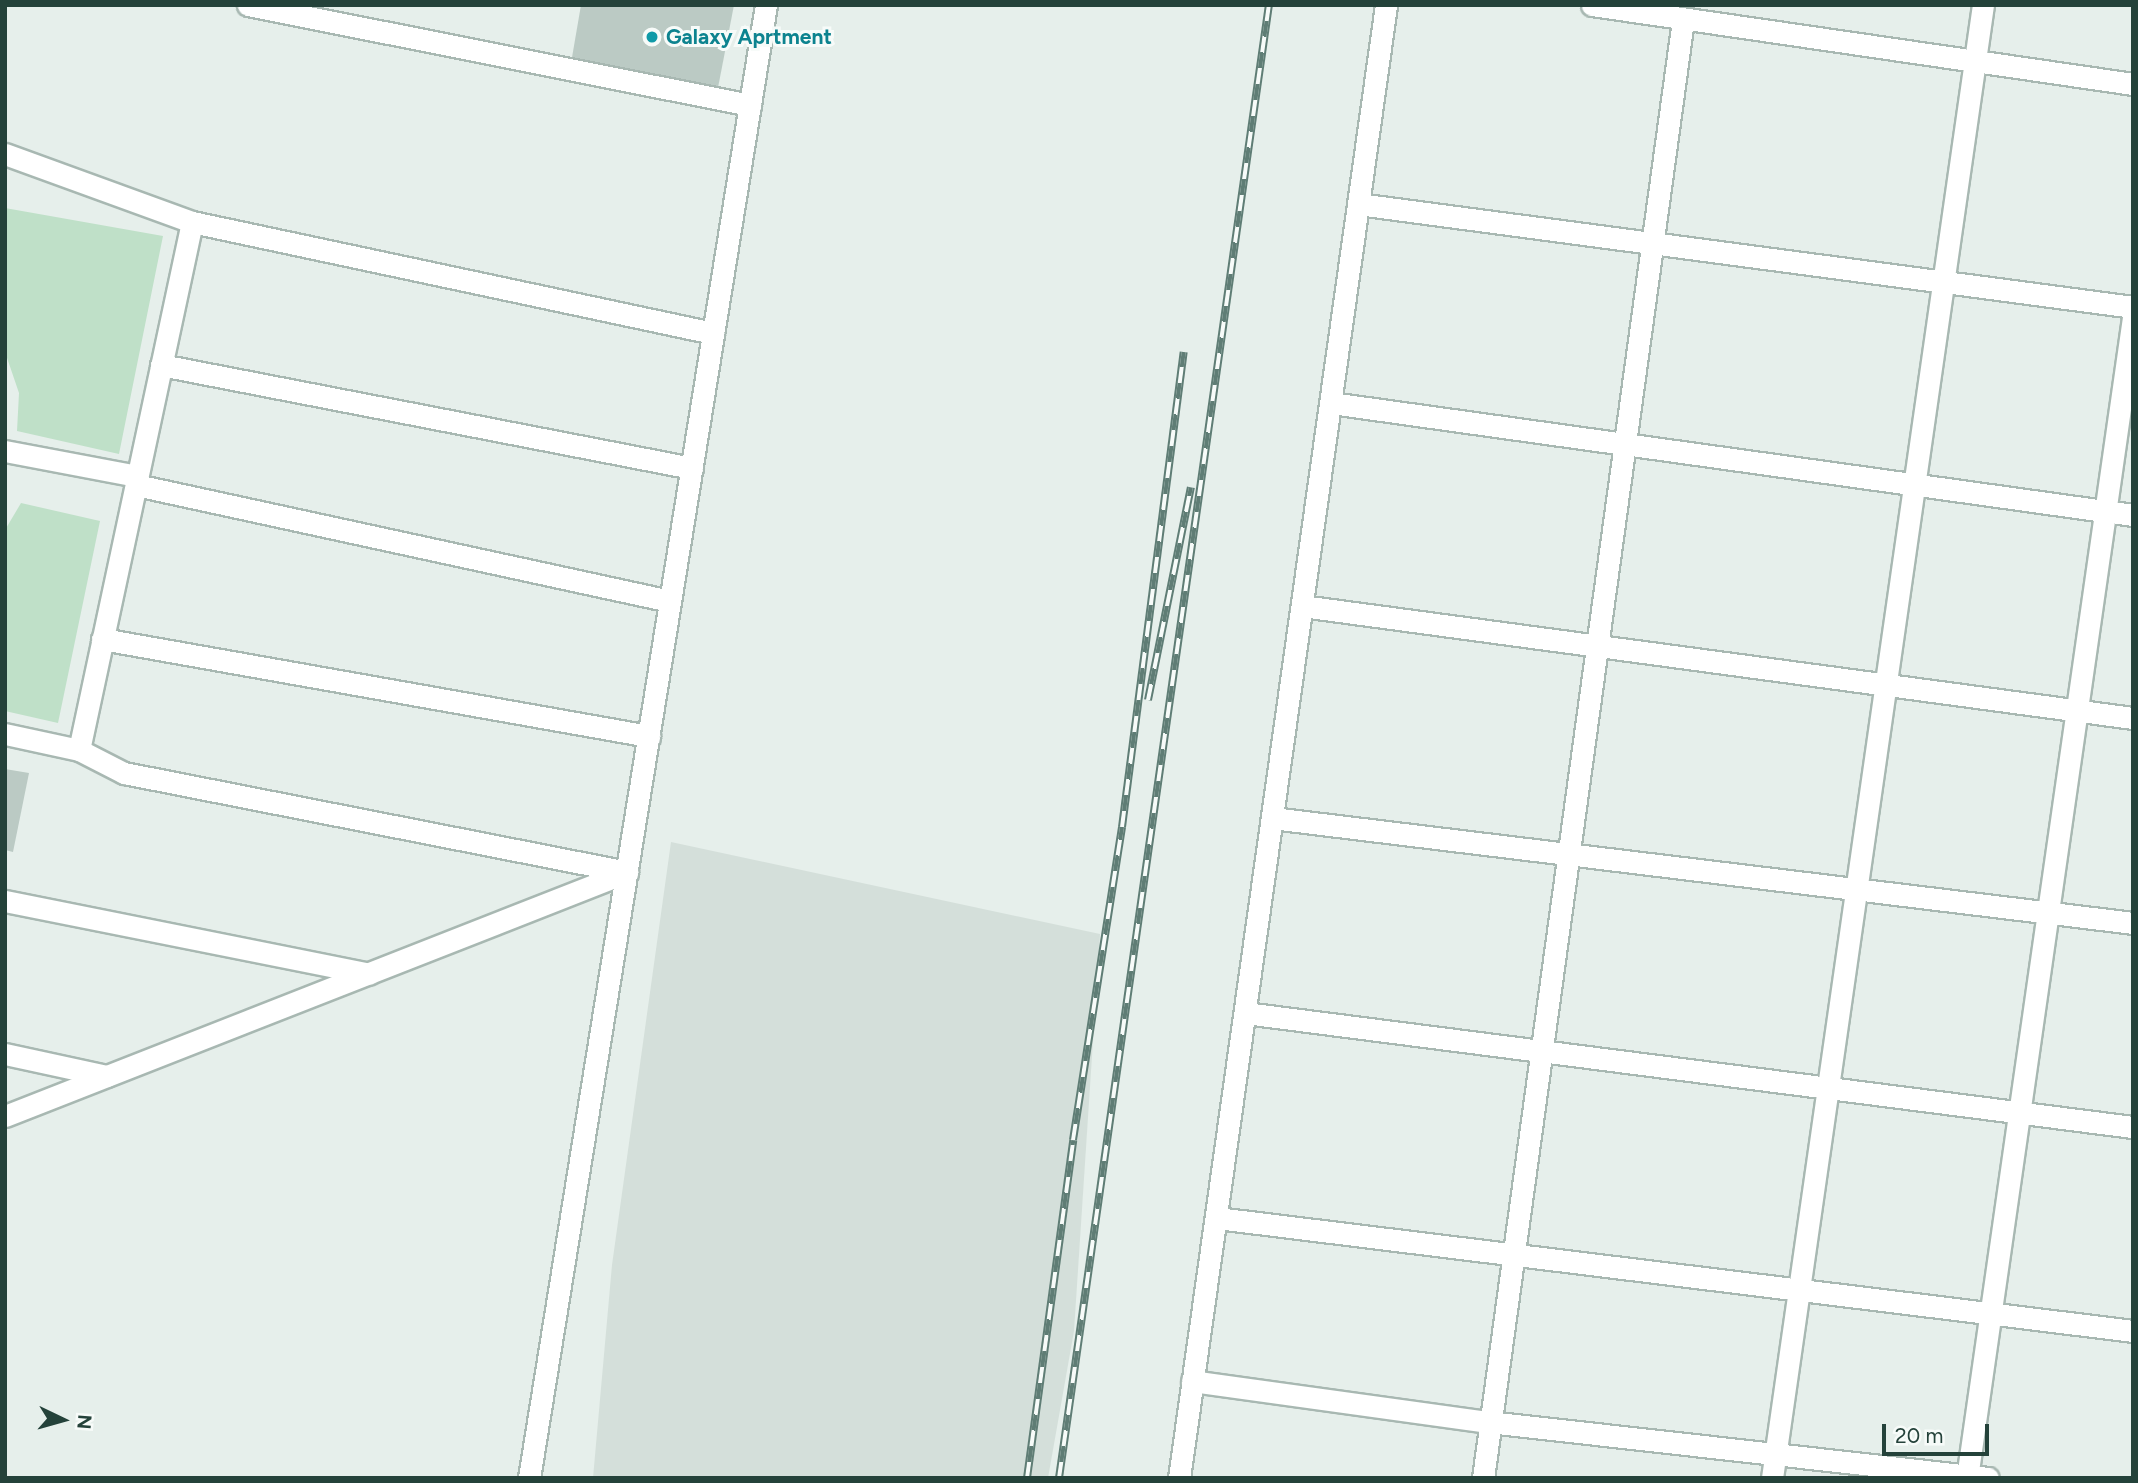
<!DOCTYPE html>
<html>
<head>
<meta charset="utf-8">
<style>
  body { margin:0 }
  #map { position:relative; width:2138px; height:1483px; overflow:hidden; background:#e6efeb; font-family:Figtree,sans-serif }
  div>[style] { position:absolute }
  .built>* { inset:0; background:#d4dfda }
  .green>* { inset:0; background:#bfe0c8 }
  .building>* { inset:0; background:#bbcac4 }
  .roads { filter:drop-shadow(2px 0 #a8b8b2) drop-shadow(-2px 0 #a8b8b2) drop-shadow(0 2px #a8b8b2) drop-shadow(0 -2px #a8b8b2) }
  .minor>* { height:21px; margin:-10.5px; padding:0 10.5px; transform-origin:10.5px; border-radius:10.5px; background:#fff }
  .rail>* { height:8px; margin-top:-4px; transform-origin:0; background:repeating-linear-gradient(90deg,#f7fbf9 0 16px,#5f7d75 0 32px); box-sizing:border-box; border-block:2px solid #5f7d75 }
  .dots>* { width:19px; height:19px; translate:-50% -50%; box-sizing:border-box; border:4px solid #f7fbf9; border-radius:50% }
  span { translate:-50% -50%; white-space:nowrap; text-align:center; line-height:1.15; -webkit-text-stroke:6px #f7fbf9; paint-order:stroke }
  .culture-label { font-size:21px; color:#0d838f; font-weight:700 }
  .left { translate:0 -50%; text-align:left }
  .frame { position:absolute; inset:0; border:7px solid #24423a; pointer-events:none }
  .north { position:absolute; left:28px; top:1385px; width:70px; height:70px; -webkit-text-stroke:5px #f7fbf9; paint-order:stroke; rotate:95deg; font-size:19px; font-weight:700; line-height:28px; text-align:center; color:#24423a }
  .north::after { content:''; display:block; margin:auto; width:24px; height:32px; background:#24423a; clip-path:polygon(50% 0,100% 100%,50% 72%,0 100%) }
  .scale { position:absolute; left:1882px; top:1424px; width:107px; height:32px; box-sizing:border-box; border:4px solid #24423a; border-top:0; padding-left:9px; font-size:21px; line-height:24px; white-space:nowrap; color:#24423a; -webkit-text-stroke:5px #f7fbf9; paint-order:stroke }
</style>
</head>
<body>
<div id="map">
  <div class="built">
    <div style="clip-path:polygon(671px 842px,1100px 934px,1074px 1331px,1048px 1478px,593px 1478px,612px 1265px)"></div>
  </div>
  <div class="green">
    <div style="clip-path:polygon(5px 208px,163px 236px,119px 454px,17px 431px,19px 393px,5px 352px)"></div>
    <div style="clip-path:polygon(21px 503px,100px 521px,58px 723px,5px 711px,5px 530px)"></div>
  </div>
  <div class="building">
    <div style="clip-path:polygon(581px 5px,734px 5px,716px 98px,570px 69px)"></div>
    <div style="clip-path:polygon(5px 769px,29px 773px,13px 852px,5px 850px)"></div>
  </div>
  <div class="roads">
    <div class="minor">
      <div style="left:248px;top:5px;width:512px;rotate:11.27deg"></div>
      <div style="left:1592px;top:5px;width:547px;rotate:8.31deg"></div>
      <div style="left:5px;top:154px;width:199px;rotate:20deg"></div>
      <div style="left:192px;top:222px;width:533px;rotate:12.03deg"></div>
      <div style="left:1358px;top:204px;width:782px;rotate:7.57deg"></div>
      <div style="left:161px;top:365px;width:541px;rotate:10.98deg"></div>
      <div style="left:1331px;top:403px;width:810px;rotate:7.95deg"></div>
      <div style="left:5px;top:451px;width:134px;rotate:10.7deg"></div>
      <div style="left:136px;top:485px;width:546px;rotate:12.26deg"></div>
      <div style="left:1302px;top:606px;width:839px;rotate:7.68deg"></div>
      <div style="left:102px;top:639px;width:556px;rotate:10.06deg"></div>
      <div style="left:5px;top:734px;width:76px;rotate:12.2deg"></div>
      <div style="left:79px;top:750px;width:540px;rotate:-77.92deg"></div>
      <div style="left:79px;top:750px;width:51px;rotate:27.1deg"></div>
      <div style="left:124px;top:773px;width:513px;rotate:11.13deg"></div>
      <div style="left:1272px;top:818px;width:867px;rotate:6.95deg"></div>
      <div style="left:5px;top:901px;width:371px;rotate:11.3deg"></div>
      <div style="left:1245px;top:1013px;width:895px;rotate:7.32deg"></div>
      <div style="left:5px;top:1054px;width:104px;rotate:12.2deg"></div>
      <div style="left:5px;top:1116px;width:668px;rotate:-21.42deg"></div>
      <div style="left:1217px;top:1218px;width:923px;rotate:7.03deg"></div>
      <div style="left:1192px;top:1381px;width:300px;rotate:7.9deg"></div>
      <div style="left:1489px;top:1422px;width:502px;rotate:6.4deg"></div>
      <div style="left:529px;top:1478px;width:1492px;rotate:-80.86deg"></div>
      <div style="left:1179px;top:1478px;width:1487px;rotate:-82deg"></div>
      <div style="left:1483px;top:1478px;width:1473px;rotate:-82.19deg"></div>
      <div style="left:1772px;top:1478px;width:1488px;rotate:-81.85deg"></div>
      <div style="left:1967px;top:1478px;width:1173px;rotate:-81.86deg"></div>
    </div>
  </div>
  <div class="rail">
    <div style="left:1148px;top:700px;width:217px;rotate:-78.6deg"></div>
    <div style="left:1027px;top:1478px;width:341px;rotate:-82.2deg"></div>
    <div style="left:1073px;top:1140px;width:317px;rotate:-81.1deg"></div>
    <div style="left:1122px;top:827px;width:479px;rotate:-82.6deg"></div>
    <div style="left:1059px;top:1478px;width:1488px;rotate:-81.89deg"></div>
  </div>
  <div class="dots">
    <div style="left:652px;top:37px;background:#0f9aa8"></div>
  </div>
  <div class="culture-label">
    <span class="left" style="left:666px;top:37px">Galaxy Aprtment</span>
  </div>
  <div class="frame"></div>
  <div class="north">N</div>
  <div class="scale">20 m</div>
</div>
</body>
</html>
